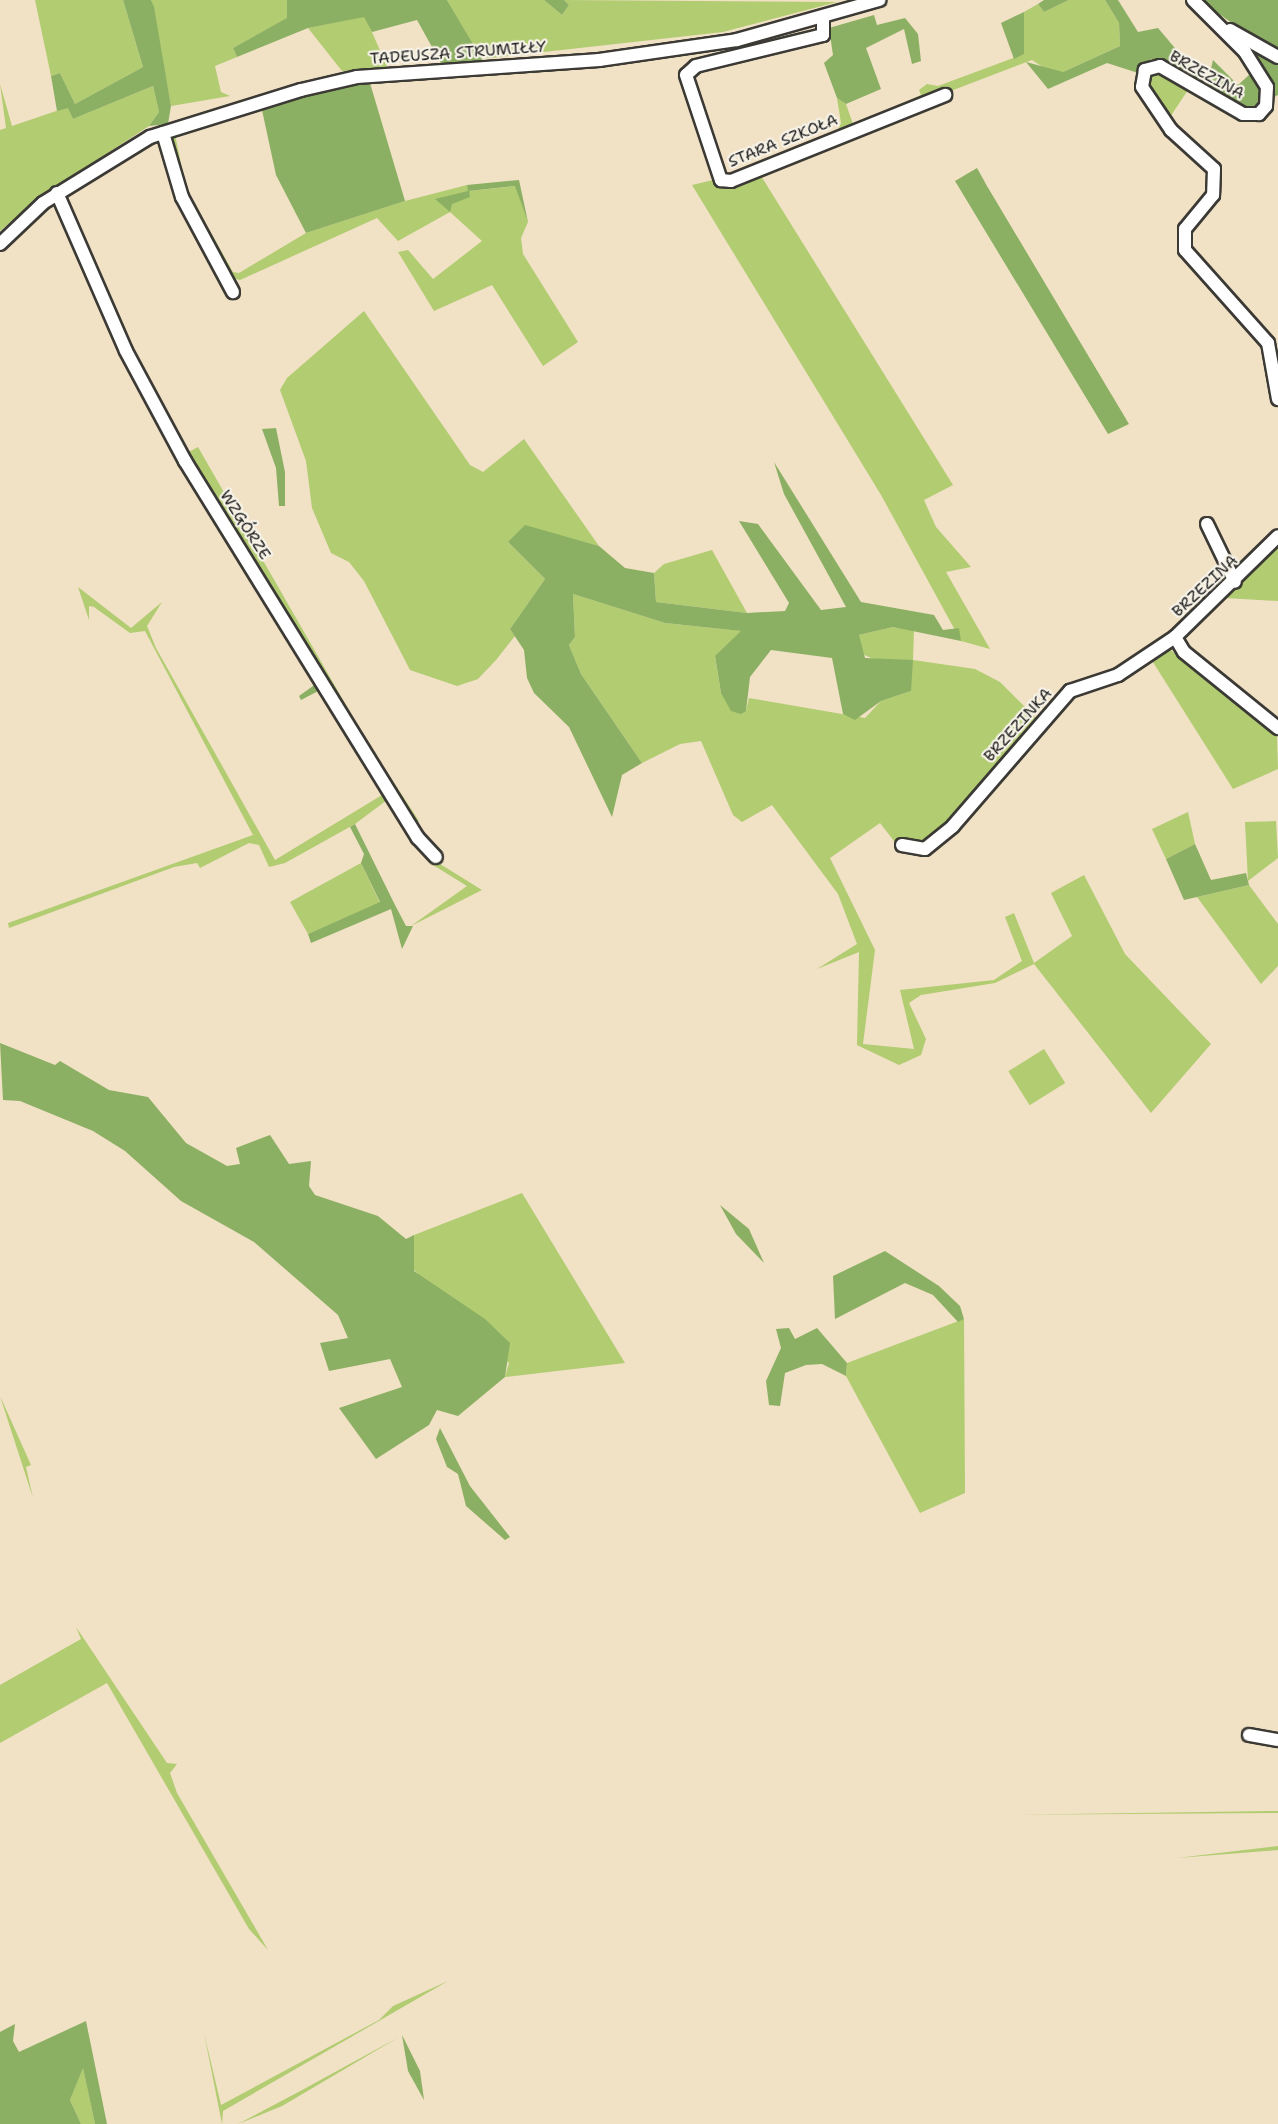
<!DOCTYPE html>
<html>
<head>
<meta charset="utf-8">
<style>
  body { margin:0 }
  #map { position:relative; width:1278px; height:2124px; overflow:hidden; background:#f1e1c5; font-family:"Shantell Sans",sans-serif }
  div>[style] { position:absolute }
  .green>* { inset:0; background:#b1cc71; transform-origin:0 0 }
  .forest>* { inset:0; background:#8cb063 }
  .roads { filter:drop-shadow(2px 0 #3c3a35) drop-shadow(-2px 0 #3c3a35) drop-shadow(0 2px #3c3a35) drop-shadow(0 -2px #3c3a35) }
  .minor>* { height:12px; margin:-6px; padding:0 6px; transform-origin:6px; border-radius:6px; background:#fff }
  span { translate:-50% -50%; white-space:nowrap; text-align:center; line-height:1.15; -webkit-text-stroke:4.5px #f7f3e8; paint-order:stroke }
  .street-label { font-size:16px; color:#1c1c1c }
</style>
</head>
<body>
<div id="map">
  <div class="green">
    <div style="clip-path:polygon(35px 0,123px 0,143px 67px,75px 104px,60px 73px,51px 76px)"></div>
    <div style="clip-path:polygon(151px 0,287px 0,288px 18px,233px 48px,237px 57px,215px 66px,221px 92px,230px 96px,171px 106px)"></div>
    <div style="clip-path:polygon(447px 0,544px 0,562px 15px,569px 5px,564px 0,837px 2px,723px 32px,491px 58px,480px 57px)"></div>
    <div style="clip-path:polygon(1069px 0,1105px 0,1119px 23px,1120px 46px,1063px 72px,1052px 73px,1032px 60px,841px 133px,796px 147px,837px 132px,841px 123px,837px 98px,846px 104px,854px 127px,921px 95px,919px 90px,927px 84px,938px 86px,1024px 54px,1024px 12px,1038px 4px,1044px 12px)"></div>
    <div style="clip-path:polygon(365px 16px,388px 69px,342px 71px,308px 28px)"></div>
    <div style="clip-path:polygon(1159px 70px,1190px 87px,1168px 120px,1147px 91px,1151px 71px)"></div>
    <div style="clip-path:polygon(0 84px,12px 126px,68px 107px,73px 119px,153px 86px,159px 112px,149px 126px,37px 199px,0 231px,0 130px,6px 128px)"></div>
    <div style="clip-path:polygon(175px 134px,186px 188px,233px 272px,239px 273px,306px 233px,405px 201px,467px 185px,469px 191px,516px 186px,528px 222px,521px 238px,523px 254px,578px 342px,543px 366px,492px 285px,434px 311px,398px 252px,408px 250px,433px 279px,482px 241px,450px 212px,398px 241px,377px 218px,240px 280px,229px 277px,181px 188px,169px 137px)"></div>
    <div style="clip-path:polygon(758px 171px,953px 485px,924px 500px,936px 527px,971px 567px,946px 572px,990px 649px,961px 641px,881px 495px,692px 185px,713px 180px,730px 185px)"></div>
    <div style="clip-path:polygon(364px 311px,470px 465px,483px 472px,524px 439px,599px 546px,531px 528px,508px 542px,545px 579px,510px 629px,515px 636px,496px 660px,478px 679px,457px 686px,410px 670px,364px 581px,349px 562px,331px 553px,312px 508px,306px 461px,280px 390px,287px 378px)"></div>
    <div style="clip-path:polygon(198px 447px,366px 740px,419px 821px,414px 824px,187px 453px)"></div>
    <div style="clip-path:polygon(1278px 543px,1278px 601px,1225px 598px)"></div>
    <div style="clip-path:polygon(712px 550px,747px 613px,656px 602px,654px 573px,664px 564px)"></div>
    <div style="clip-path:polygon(78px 587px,131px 628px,162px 602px,147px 626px,156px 648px,275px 860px,387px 792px,391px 797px,355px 824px,285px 863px,269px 867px,259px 845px,249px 843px,200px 868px,197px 863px,174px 867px,9px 928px,8px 923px,253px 835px,145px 631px,130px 633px,94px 607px,89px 606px,89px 620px)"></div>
    <div style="clip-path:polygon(573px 594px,665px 623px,742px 631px,715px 657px,721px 693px,746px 711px,749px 698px,865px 718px,881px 701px,911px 691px,902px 660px,878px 661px,860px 653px,859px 635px,893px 627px,914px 630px,913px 660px,975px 669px,1000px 682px,1037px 719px,975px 798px,926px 846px,894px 841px,880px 823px,830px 858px,875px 950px,863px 1044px,914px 1049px,900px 990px,994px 980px,1022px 961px,1005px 917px,1014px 913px,1034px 963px,1072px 936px,1051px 893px,1084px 875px,1125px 954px,1211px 1044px,1151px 1113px,1034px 964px,995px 983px,921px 995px,909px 1003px,926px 1039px,921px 1055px,899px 1065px,857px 1045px,859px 952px,817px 969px,857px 944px,838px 894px,772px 805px,742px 822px,733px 815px,701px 741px,680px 744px,642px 763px,581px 674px,569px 645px,575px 637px)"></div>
    <div style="clip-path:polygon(1168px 648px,1277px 735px,1278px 769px,1233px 789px,1151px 659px)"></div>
    <div style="clip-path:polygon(389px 803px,440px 864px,482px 890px,411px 926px,467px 886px,433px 865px)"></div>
    <div style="clip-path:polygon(1188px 812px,1195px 844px,1166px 859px,1152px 829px)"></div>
    <div style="clip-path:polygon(1276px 821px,1278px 858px,1248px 881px,1245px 822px)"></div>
    <div style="clip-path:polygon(361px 863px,380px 903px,308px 934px,290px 902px)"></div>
    <div style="clip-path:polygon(1249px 885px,1278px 924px,1278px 966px,1261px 984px,1197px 897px)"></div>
    <div style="left:1044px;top:1049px;width:40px;height:42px;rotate:58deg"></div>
    <div style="clip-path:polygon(522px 1193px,625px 1363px,505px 1377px,509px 1363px,414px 1270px,414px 1235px)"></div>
    <div style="clip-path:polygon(964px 1319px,965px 1493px,920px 1513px,846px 1376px,847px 1363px)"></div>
    <div style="clip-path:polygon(0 1396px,31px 1465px,26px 1467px,33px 1498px)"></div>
    <div style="clip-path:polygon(76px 1627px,167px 1763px,177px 1764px,170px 1773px,177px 1793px,268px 1950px,249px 1929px,107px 1683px,0 1743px,0 1685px,81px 1639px)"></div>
    <div style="clip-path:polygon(1278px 1811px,1278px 1813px,997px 1815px)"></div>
    <div style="clip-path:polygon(1278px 1846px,1278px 1850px,1177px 1858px)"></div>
    <div style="clip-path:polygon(448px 1981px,223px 2111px,222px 2124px,204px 2033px,221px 2105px,379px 2020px,393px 2006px)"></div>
    <div style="clip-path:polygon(399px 2037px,282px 2106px,238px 2124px,304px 2089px)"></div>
    <div style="clip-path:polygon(83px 2067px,95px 2124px,81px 2124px,70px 2100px)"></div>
  </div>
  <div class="forest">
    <div style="clip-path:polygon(123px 0,151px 0,154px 7px,171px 106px,168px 124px,149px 126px,159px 112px,153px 86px,73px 119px,68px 108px,57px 111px,51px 76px,60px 73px,75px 104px,143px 67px)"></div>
    <div style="clip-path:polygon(287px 0,447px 0,483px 61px,442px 65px,417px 20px,372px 32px,364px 17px,308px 28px,237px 57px,233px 48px,287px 18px)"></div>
    <div style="clip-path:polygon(544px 0,564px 0,569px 5px,562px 15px)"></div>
    <div style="clip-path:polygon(1044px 0,1069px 0,1044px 12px,1038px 4px)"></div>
    <div style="clip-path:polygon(1105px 0,1118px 0,1138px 32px,1158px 28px,1207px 86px,1213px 60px,1238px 85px,1249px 75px,1258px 42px,1200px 0,1278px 0,1278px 95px,1252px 109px,1239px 108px,1165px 60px,1151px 59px,1138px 73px,1107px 63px,1048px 89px,1026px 62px,1063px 72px,1120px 46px,1119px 23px)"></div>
    <div style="clip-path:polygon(1024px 12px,1024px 54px,1014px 59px,1001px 23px)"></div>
    <div style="clip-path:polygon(874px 15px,877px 25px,905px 18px,918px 34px,921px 61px,912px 64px,904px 29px,866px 48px,881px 89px,846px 104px,837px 98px,824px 63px,833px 55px,829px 28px)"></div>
    <div style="clip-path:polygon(370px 83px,405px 201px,306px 233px,276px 175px,262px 110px,337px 87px)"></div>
    <div style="clip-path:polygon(977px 168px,987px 186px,1129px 424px,1108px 434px,955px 181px)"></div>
    <div style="clip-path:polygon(519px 180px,528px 222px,515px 186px,469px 191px,470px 197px,452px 204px,450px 212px,435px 199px,468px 191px,467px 185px)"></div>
    <div style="clip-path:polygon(276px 428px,285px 472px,285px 506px,279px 506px,276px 468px,262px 429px)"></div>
    <div style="clip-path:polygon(774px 462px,861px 602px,934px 615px,943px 630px,959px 628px,961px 641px,893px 627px,859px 635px,865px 658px,913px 660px,911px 691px,881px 701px,855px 720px,843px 714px,832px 658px,771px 650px,750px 677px,746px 711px,741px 714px,731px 711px,721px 693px,715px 656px,741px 631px,665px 623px,573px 594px,575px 637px,569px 645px,581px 674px,642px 763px,622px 775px,612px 817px,569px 727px,534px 693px,527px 678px,524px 650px,510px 629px,545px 579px,508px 542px,525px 525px,599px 546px,625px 568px,654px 573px,656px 602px,747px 613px,785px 611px,789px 603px,739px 521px,758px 524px,821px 610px,846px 607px,784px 494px)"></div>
    <div style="clip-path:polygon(320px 681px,324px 688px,301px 700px,299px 696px)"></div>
    <div style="clip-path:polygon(355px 824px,395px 905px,406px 926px,413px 926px,402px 949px,391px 909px,311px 943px,308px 934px,380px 902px,361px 863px,364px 854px,350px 827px)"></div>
    <div style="clip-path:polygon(1195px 844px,1211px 880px,1246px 873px,1249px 885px,1184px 900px,1166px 859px)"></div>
    <div style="clip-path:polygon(0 1043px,55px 1065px,60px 1061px,109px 1090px,148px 1097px,186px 1143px,227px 1166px,240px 1164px,236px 1148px,270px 1135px,289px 1164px,311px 1161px,309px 1186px,315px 1195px,378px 1216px,406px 1239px,414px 1235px,414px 1271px,485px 1319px,510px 1343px,505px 1377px,458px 1416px,437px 1410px,429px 1425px,376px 1459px,339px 1408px,402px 1387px,390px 1359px,329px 1371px,320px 1343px,348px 1338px,338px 1315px,254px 1242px,181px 1201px,125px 1151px,93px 1131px,20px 1101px,3px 1100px)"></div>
    <div style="clip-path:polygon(720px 1205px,749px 1229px,764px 1263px,736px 1234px)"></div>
    <div style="clip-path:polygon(885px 1251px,939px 1286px,960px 1306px,964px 1319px,958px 1322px,933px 1295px,905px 1283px,835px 1319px,833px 1276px)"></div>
    <div style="clip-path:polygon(789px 1328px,795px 1339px,817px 1328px,847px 1363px,846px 1376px,822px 1364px,806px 1365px,785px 1373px,780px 1406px,769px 1405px,766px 1381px,781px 1348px,776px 1329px)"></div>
    <div style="clip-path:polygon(440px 1428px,470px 1486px,510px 1537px,505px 1540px,466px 1506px,458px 1474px,447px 1467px,436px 1439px)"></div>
    <div style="clip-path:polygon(86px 2021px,107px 2124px,95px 2124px,83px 2068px,70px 2100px,81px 2124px,0 2124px,0 2032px,15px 2024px,13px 2041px,19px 2052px)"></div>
    <div style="clip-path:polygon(402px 2035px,420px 2071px,424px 2100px,408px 2071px)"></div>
  </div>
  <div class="roads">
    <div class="minor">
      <div style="left:1193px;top:0;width:74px;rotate:45deg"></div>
      <div style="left:1245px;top:52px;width:41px;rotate:57.8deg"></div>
      <div style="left:1267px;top:87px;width:19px;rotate:93deg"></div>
      <div style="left:1266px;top:106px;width:11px;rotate:131deg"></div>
      <div style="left:1259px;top:114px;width:16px;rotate:180deg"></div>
      <div style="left:1243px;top:114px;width:96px;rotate:-150deg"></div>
      <div style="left:1160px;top:66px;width:16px;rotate:165deg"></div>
      <div style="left:1145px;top:70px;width:17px;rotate:100deg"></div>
      <div style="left:1142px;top:87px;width:52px;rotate:56deg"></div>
      <div style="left:1171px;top:130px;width:58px;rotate:42.2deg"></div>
      <div style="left:1214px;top:169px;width:26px;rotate:92deg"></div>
      <div style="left:1213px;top:195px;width:44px;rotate:129.5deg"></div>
      <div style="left:1185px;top:229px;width:21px;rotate:90deg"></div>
      <div style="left:1185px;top:250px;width:125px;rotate:48.3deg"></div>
      <div style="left:1268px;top:343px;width:57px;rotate:79.9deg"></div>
      <div style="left:823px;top:17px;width:18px;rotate:90deg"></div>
      <div style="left:823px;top:35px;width:131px;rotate:166.3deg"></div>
      <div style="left:696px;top:66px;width:13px;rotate:138deg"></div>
      <div style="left:686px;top:75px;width:111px;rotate:71.6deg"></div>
      <div style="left:721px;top:180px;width:10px;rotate:6deg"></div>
      <div style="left:731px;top:181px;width:231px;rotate:-21.9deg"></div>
      <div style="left:1230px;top:30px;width:55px;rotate:29.4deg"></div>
      <div style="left:163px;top:133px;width:67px;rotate:73.5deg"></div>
      <div style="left:182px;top:197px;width:108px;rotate:61.8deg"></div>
      <div style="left:57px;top:193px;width:172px;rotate:66.4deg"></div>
      <div style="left:126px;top:351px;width:125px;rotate:61.8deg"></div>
      <div style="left:185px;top:461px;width:443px;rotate:58.3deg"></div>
      <div style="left:418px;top:838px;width:26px;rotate:47deg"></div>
      <div style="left:0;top:244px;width:59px;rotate:-43.6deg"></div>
      <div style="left:43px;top:203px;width:126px;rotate:-31.7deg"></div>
      <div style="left:150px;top:137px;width:158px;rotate:-17.3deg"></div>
      <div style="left:301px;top:90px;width:57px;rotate:-13.1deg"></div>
      <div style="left:357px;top:77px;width:243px;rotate:-4deg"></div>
      <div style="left:599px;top:60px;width:139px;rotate:-8.2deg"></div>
      <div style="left:737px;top:40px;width:148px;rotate:-15.7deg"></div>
      <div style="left:1207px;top:524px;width:64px;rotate:64.2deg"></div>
      <div style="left:1175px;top:637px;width:17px;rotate:59deg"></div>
      <div style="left:1184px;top:652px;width:121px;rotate:39deg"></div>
      <div style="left:902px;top:845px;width:23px;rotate:10deg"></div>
      <div style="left:925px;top:849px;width:36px;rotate:-39deg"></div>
      <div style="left:953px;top:826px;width:179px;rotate:-49.1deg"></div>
      <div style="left:1070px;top:691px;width:51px;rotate:-18.4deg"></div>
      <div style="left:1118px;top:675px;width:69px;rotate:-33.7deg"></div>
      <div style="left:1175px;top:637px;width:144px;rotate:-44.4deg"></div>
      <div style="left:1249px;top:1735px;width:29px;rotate:10deg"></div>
    </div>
  </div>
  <div class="street-label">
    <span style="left:458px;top:53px;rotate:-4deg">TADEUSZA STRUMIŁŁY</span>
    <span style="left:1207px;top:75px;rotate:29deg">BRZEZINA</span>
    <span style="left:783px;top:141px;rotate:-22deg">STARA SZKOŁA</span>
    <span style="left:245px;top:525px;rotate:57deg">WZGÓRZE</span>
    <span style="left:1205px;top:586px;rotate:-43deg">BRZEZINA</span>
    <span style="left:1018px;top:725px;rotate:-48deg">BRZEZINKA</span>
  </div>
</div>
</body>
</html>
